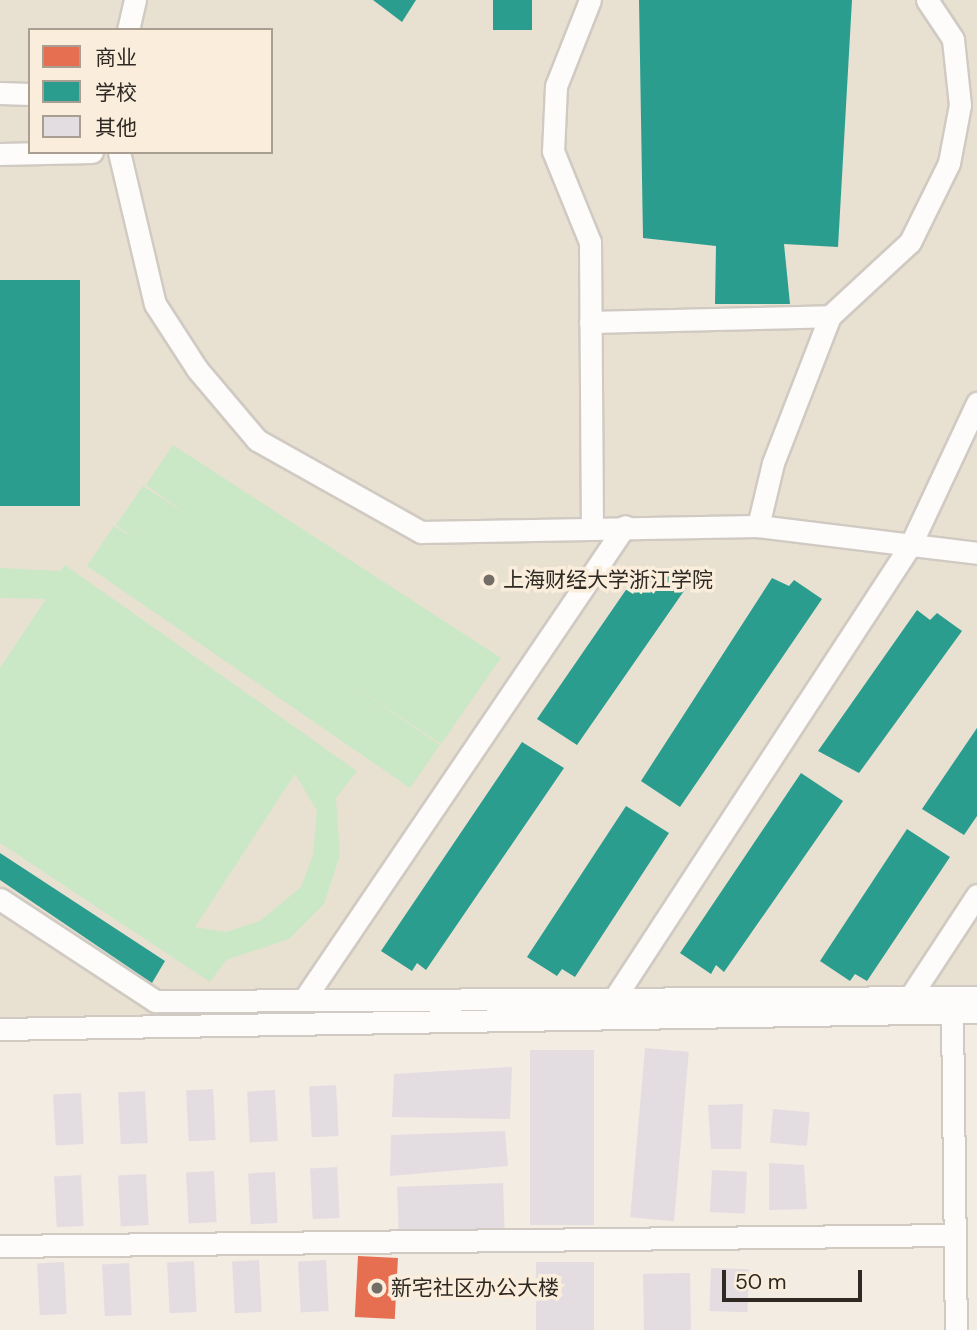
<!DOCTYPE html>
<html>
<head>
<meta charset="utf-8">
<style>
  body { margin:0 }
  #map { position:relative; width:977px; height:1330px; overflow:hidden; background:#f3ece3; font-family:"DM Sans","Noto Sans SC",sans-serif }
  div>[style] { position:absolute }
  .education>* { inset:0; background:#e8e0d1 }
  .green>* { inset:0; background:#cbe8c6 }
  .shops>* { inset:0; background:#e76f51; transform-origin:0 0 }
  .schools>* { inset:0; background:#2a9d8f; transform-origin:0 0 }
  .building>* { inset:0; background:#e3dde1; transform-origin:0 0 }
  .roads { filter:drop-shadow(2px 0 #d0cac2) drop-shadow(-2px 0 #d0cac2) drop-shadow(0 2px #d0cac2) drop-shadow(0 -2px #d0cac2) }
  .minor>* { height:21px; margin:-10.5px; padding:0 10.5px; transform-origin:10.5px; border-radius:10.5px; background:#fdfcfb }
  .dots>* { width:19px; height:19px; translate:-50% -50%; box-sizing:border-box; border:4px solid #faeddc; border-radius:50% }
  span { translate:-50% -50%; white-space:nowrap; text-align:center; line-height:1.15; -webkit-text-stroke:7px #faeddc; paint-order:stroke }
  .poi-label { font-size:21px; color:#2e2923 }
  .left { translate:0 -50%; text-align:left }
  .legend { position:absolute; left:28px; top:28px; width:245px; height:126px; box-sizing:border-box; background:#faeddc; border:2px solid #a89f92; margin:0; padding:9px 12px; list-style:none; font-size:21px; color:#2e2923 }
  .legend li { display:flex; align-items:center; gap:14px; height:35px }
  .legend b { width:35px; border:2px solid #a89f92 }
  .scale { position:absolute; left:722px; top:1270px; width:140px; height:32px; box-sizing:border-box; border:4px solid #2e2923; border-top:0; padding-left:9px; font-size:21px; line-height:24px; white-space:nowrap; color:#2e2923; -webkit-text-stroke:5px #faeddc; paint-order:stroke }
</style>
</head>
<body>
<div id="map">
  <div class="education">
    <div style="clip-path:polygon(evenodd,0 0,977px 0,977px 1008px,0 1017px,0 0,30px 30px,271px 30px,271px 152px,30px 152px,30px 30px)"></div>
  </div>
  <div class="green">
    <div style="clip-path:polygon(173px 445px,501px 658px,441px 744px,352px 685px,440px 745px,410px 788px,87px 566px,114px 526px,135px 539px,116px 525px,143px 486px,188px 515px,146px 485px)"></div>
    <div style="clip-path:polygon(evenodd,65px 565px,357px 771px,336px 798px,340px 855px,324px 904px,289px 939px,226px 960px,210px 982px,0 843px,0 668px,46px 599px,0 598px,0 568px,60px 571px,65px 565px,295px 774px,317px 811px,313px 855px,301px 887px,260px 921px,226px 932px,195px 927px,295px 774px)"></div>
  </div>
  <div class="shops">
    <div style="left:358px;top:1256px;width:40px;height:61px;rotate:3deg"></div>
  </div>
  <div class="schools">
    <div style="clip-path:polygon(373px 0,416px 0,402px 22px)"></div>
    <div style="left:493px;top:0;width:39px;height:30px"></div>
    <div style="clip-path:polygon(639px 0,852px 0,838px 247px,784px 244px,790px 304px,715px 304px,716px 246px,643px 238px)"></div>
    <div style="left:0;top:280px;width:80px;height:226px"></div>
    <div style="clip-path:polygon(641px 568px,654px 577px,661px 570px,686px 588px,577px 745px,537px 719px)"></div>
    <div style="clip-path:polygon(772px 578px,789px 586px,794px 580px,822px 599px,680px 807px,641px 781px)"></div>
    <div style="clip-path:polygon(917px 610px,930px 620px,937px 613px,962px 631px,859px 773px,818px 751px)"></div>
    <div style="clip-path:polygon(977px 728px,977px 816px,964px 835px,922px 809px)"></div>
    <div style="clip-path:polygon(522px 742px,564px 768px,426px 970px,417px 963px,412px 971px,381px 951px)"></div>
    <div style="clip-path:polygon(801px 773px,843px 801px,724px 972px,716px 965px,711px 974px,680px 953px)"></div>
    <div style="clip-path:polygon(626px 806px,669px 833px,575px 977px,562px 969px,557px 976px,527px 957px)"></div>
    <div style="clip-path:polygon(907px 829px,950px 857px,867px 981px,855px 974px,850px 981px,820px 961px)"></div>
    <div style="clip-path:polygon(0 853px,165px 961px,152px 983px,0 880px)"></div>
  </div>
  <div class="building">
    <div style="left:645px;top:1048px;width:44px;height:170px;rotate:5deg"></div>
    <div style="left:594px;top:1050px;width:175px;height:64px;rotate:90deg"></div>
    <div style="clip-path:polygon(512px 1067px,510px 1119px,392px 1117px,394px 1074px)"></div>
    <div style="left:336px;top:1085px;width:51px;height:27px;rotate:87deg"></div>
    <div style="left:213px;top:1089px;width:51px;height:27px;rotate:87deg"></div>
    <div style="left:275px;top:1090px;width:51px;height:28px;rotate:87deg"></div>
    <div style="left:145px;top:1091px;width:52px;height:27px;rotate:87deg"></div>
    <div style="left:81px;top:1093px;width:51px;height:28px;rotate:87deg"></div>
    <div style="clip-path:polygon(743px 1104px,741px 1149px,711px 1149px,708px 1105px)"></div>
    <div style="left:773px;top:1109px;width:37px;height:34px;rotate:5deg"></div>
    <div style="clip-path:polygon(505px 1131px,508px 1166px,390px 1176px,391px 1135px)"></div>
    <div style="clip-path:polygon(769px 1163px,804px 1165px,807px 1209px,769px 1210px)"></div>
    <div style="left:337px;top:1167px;width:51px;height:27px;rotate:87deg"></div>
    <div style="left:712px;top:1170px;width:35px;height:42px;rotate:3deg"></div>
    <div style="left:214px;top:1171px;width:51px;height:28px;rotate:87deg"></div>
    <div style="left:275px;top:1172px;width:51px;height:27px;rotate:87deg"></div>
    <div style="left:146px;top:1174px;width:51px;height:28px;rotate:87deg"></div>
    <div style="left:81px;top:1175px;width:51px;height:27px;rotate:87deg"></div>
    <div style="left:503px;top:1183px;width:46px;height:106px;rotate:88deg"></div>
    <div style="left:259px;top:1260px;width:52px;height:27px;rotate:87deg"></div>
    <div style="left:326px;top:1260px;width:51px;height:28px;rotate:87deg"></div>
    <div style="left:194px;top:1261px;width:51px;height:27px;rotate:87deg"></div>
    <div style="left:64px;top:1262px;width:52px;height:27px;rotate:87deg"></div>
    <div style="left:536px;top:1262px;width:58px;height:68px"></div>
    <div style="left:129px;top:1263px;width:52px;height:27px;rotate:87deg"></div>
    <div style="left:711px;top:1268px;width:38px;height:43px;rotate:2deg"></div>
    <div style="left:690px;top:1273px;width:57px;height:47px;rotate:89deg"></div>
  </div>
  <div class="roads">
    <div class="minor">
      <div style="left:590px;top:0;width:92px;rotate:111.6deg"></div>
      <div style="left:556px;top:86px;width:65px;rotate:92.6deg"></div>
      <div style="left:553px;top:151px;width:98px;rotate:67.9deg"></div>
      <div style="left:590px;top:242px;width:285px;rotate:89.6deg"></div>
      <div style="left:128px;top:30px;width:31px;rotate:-77deg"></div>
      <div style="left:0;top:93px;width:30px;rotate:2deg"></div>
      <div style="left:119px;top:152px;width:156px;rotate:76.7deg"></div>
      <div style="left:155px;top:304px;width:77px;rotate:57.1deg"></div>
      <div style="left:197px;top:369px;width:93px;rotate:49.8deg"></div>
      <div style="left:257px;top:440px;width:188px;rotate:29.3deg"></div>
      <div style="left:421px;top:532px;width:337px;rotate:-1deg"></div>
      <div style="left:758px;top:526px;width:221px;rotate:7deg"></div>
      <div style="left:0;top:154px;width:92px;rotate:-1.2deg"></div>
      <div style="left:830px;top:316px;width:109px;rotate:-42.8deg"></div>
      <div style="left:910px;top:242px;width:88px;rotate:-63.7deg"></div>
      <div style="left:949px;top:163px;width:59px;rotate:-79.3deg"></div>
      <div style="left:960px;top:105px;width:66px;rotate:-96.1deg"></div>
      <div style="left:953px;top:39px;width:47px;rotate:-123.7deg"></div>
      <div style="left:590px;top:322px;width:240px;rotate:-1.4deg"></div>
      <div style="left:830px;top:316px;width:158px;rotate:111.2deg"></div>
      <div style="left:773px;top:463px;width:65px;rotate:103.4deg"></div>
      <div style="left:0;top:899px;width:186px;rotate:33.3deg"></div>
      <div style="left:155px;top:1001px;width:822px;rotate:-0.28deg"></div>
      <div style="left:910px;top:997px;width:122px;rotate:-56.7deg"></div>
      <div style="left:305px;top:998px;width:570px;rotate:-55.86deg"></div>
      <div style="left:612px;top:1002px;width:547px;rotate:-56.86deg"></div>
      <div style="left:911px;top:544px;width:156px;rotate:-64.9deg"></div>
      <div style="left:952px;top:1012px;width:318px;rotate:89.3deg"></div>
      <div style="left:0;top:1029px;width:977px;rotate:-1deg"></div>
      <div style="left:0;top:1246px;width:955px;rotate:-0.66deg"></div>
    </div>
  </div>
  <div class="dots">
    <div style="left:489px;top:580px;background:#736d66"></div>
    <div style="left:377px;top:1288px;background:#736d66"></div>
  </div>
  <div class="poi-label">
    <span class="left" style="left:503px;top:580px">上海财经大学浙江学院</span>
    <span class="left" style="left:391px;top:1288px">新宅社区办公大楼</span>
  </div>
  <ul class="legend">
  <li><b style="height:19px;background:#e76f51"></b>商业</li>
  <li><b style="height:19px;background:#2a9d8f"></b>学校</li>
  <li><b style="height:19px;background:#e3dde1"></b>其他</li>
  </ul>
  <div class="scale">50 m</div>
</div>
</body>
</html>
